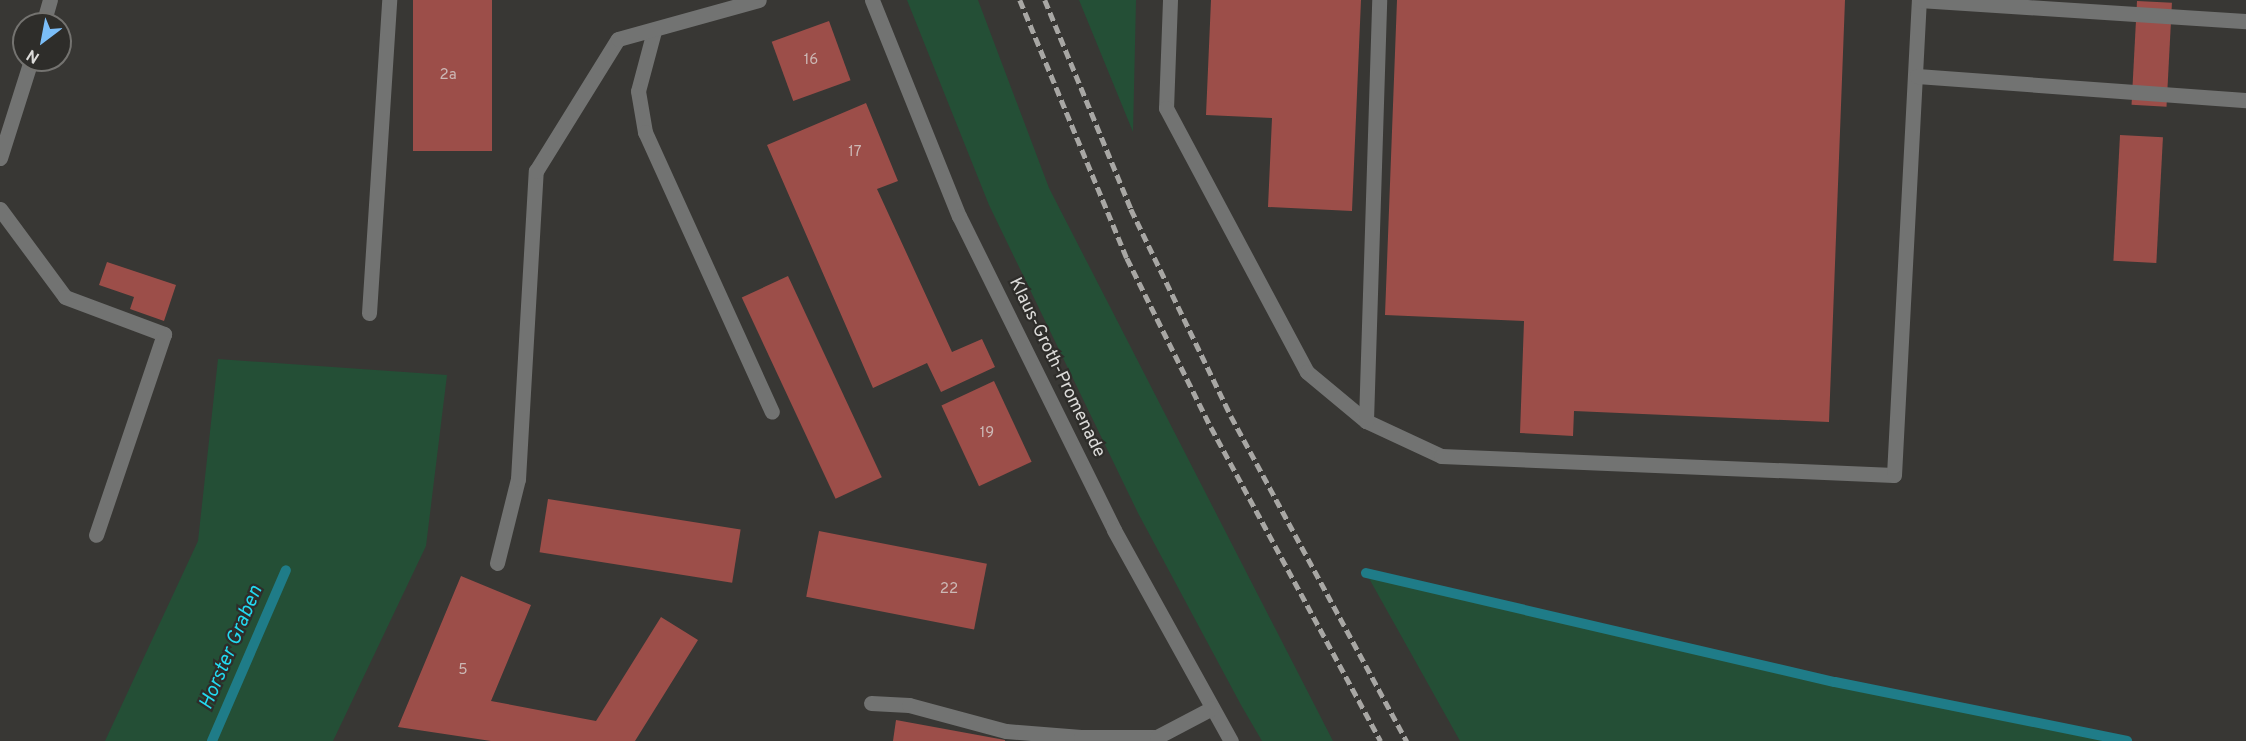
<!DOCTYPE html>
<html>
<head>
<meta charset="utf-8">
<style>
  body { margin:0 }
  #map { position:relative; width:2246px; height:741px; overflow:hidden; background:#383734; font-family:Overpass,sans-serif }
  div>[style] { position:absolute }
  .green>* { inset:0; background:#244f36 }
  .stream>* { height:10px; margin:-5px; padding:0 5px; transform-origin:5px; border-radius:5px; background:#1f7c88 }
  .building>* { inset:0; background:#9c4e49; transform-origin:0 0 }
  .minor>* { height:15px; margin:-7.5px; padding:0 7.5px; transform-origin:7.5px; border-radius:7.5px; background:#727372 }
  .rail>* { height:4.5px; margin-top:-2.25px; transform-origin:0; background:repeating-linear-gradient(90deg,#a8a7a4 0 9px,transparent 0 13.5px) }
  span { translate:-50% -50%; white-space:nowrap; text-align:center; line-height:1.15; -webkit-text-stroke:4.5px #2e2d2a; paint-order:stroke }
  .number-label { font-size:15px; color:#ccb8b5 }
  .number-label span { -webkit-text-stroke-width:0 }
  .street-label { font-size:18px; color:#dcdbd9 }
  .water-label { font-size:20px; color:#23d9ef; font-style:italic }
  .north { position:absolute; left:12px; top:12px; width:60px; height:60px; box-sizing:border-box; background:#2e2d2a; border:2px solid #747370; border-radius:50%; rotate:212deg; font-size:16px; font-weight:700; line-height:24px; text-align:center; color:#dcdbd9 }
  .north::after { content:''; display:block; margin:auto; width:21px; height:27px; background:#7bbef8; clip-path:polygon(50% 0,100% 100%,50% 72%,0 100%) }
</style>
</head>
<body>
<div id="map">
  <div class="green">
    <div style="clip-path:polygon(907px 0,978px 0,1049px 188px,1333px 741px,1262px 741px,1241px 705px,1138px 513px,989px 205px)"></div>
    <div style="clip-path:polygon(1079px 0,1136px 0,1133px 132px)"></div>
    <div style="clip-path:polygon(218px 359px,447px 375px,426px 546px,333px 741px,105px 741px,198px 541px)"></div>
    <div style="clip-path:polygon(1366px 573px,1835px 682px,2127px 741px,1460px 741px)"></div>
  </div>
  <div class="stream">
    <div style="left:1366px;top:573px;width:481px;rotate:13.1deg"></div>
    <div style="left:1835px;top:682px;width:298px;rotate:11.4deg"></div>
    <div style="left:212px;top:741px;width:186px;rotate:-66.6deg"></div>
  </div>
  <div class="building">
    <div style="left:413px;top:0;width:79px;height:151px"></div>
    <div style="clip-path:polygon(1211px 0,1361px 0,1352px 211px,1268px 207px,1272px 118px,1206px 115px)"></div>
    <div style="clip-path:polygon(1397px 0,1845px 0,1829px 422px,1574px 411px,1573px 436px,1520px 433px,1524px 321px,1385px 315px)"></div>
    <div style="left:2137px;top:1px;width:35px;height:104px;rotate:3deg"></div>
    <div style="left:829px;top:21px;width:63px;height:61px;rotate:70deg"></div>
    <div style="clip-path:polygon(866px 103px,898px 181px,877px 189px,952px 352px,982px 339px,995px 367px,941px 392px,927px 363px,873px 388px,767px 145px)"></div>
    <div style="left:2120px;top:135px;width:43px;height:126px;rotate:3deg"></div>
    <div style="clip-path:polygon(107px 262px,176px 285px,164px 321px,130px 309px,134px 297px,99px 285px)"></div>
    <div style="left:788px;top:276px;width:222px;height:51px;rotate:65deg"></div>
    <div style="left:994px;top:381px;width:89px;height:58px;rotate:65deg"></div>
    <div style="left:548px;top:499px;width:195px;height:54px;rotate:9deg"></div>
    <div style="left:819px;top:531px;width:171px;height:67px;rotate:11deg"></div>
    <div style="clip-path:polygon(461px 576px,531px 605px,491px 701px,596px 721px,661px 617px,698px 640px,635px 741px,491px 741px,398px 727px)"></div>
    <div style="clip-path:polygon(896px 720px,1005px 740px,1005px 741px,893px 741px)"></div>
  </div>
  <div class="minor">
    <div style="left:872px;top:0;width:233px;rotate:68.1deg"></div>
    <div style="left:959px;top:216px;width:350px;rotate:63.7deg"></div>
    <div style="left:1114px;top:530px;width:241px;rotate:61deg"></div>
    <div style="left:1170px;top:0;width:108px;rotate:92.1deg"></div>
    <div style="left:1166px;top:108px;width:299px;rotate:61.9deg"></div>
    <div style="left:1307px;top:372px;width:77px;rotate:39.7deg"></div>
    <div style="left:1366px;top:421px;width:83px;rotate:25deg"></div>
    <div style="left:1441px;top:456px;width:453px;rotate:2.4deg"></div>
    <div style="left:1894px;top:475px;width:476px;rotate:-87deg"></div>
    <div style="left:1919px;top:0;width:328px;rotate:3.7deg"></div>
    <div style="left:43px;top:24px;width:25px;rotate:-74deg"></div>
    <div style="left:654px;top:31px;width:62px;rotate:104.9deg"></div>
    <div style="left:638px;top:91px;width:42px;rotate:80.3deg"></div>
    <div style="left:645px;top:132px;width:307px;rotate:65.6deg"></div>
    <div style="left:1917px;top:76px;width:330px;rotate:4.2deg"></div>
    <div style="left:0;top:158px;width:103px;rotate:-72.4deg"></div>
    <div style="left:0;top:209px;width:109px;rotate:53.5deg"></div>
    <div style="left:65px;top:297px;width:106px;rotate:20.5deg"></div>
    <div style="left:164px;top:334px;width:212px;rotate:108.7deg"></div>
    <div style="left:369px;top:313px;width:314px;rotate:-86.3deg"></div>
    <div style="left:1366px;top:421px;width:421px;rotate:-88.2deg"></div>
    <div style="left:497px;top:563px;width:87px;rotate:-76deg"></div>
    <div style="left:518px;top:479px;width:309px;rotate:-86.7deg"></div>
    <div style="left:536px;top:171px;width:155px;rotate:-58.2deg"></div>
    <div style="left:618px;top:39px;width:146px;rotate:-15.5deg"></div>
    <div style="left:871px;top:703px;width:38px;rotate:3deg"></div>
    <div style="left:909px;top:705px;width:100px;rotate:15deg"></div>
    <div style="left:1006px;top:731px;width:75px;rotate:4.6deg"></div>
    <div style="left:1081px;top:737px;width:76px"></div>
    <div style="left:1157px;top:737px;width:62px;rotate:-27.8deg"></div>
  </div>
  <div class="rail">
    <div style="left:1020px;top:0;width:279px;rotate:67.5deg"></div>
    <div style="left:1127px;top:258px;width:189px;rotate:63.6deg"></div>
    <div style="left:1211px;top:427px;width:357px;rotate:61.6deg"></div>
    <div style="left:1045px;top:0;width:226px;rotate:67.6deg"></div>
    <div style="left:1131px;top:209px;width:230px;rotate:64.2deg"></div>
    <div style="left:1231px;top:416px;width:370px;rotate:61.6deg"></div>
  </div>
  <div class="number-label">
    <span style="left:811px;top:61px">16</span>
    <span style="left:448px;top:76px">2a</span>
    <span style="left:855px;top:153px">17</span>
    <span style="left:987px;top:434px">19</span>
    <span style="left:949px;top:590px">22</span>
    <span style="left:463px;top:671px">5</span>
  </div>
  <div class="street-label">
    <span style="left:1056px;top:368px;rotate:64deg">Klaus-Groth-Promenade</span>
  </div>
  <div class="water-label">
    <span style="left:232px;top:648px;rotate:-67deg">Horster Graben</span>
  </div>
  <div class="north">N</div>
</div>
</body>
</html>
